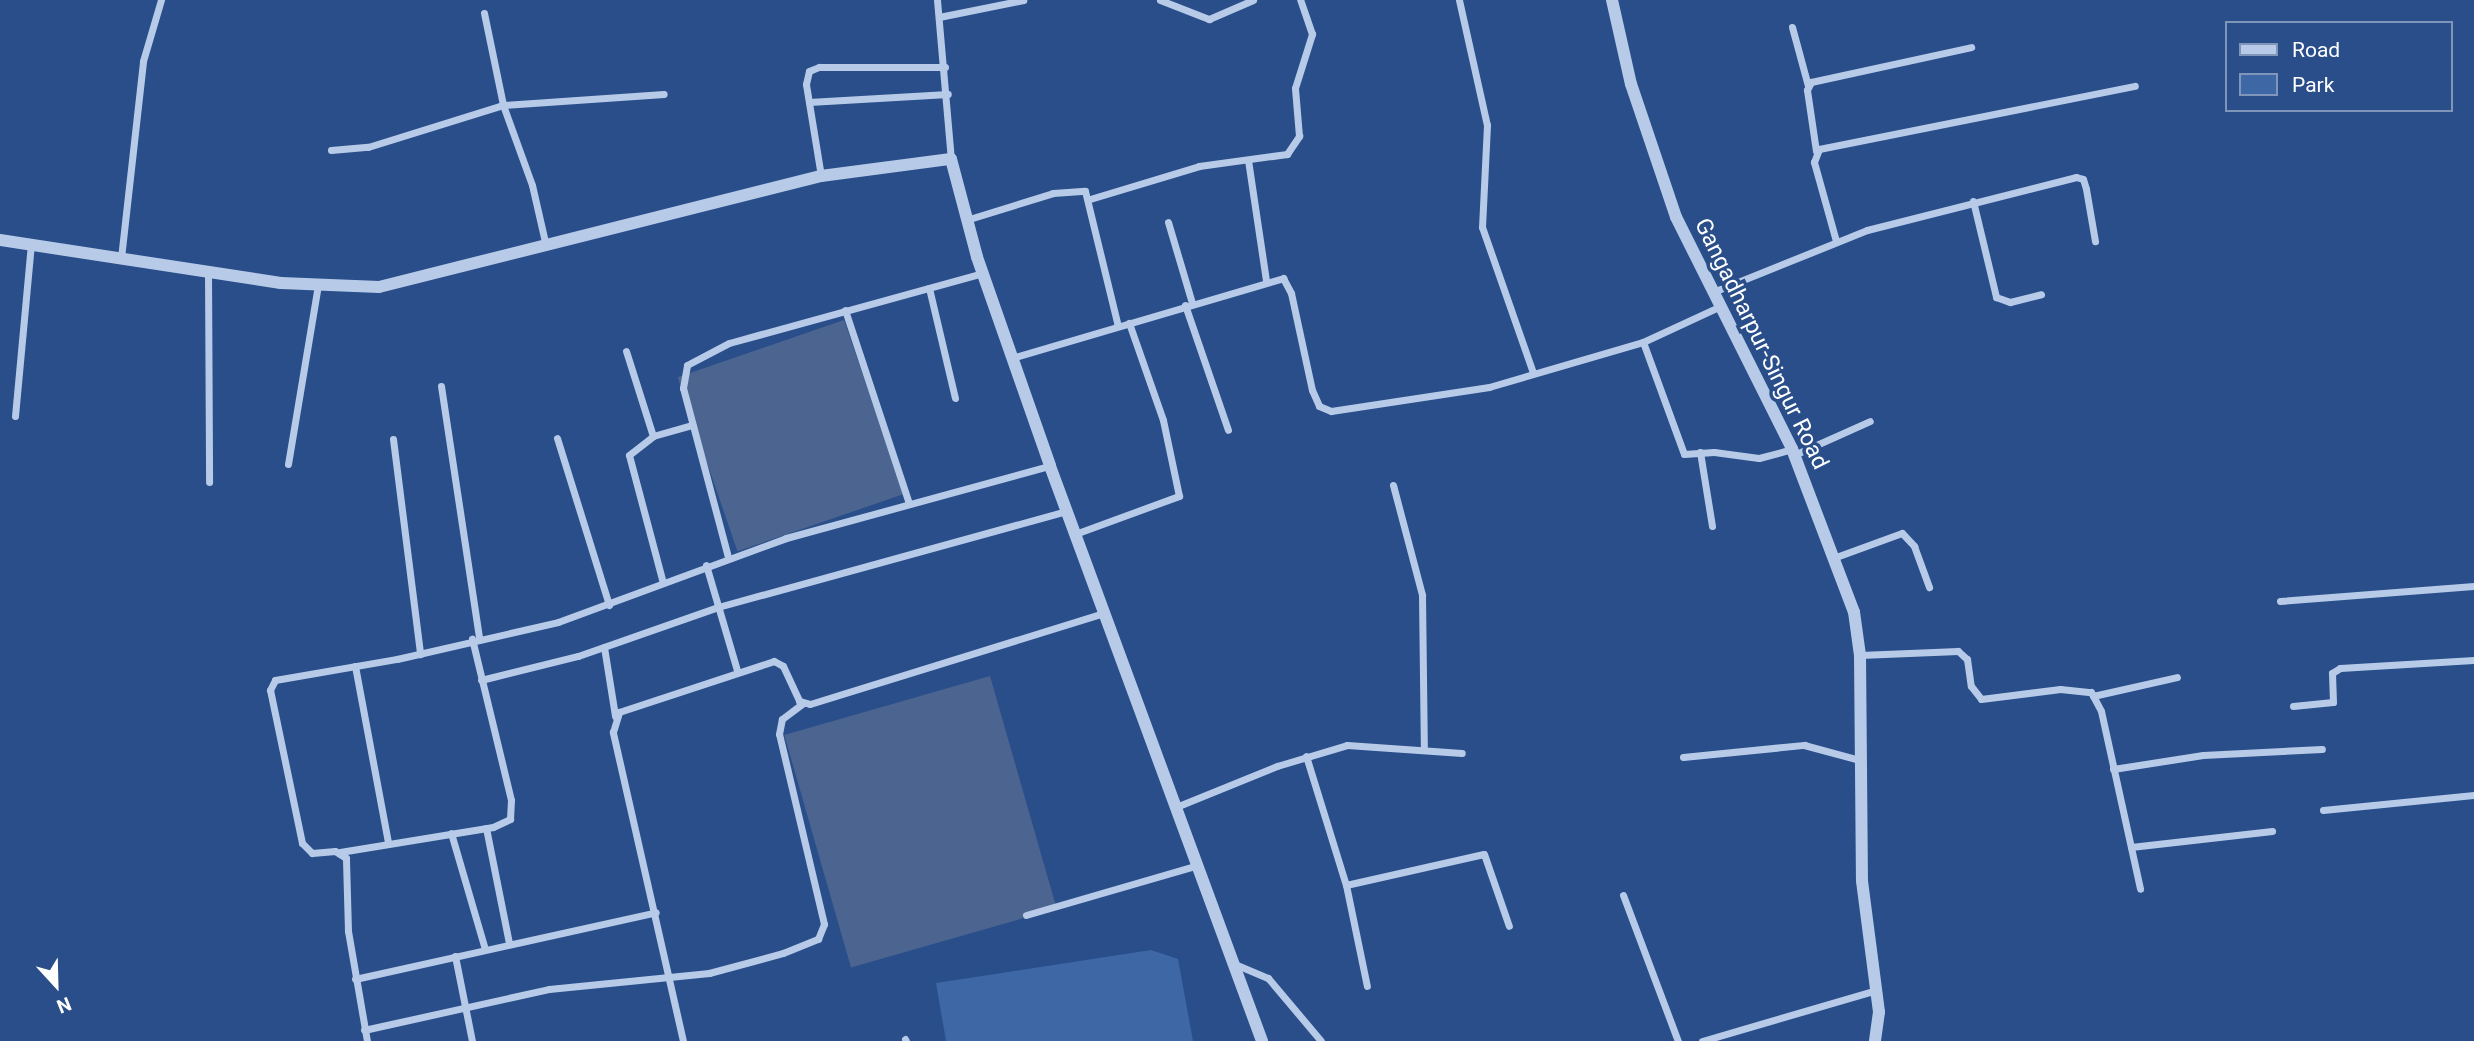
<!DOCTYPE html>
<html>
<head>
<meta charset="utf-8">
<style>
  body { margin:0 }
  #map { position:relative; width:2474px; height:1041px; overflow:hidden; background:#294e8a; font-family:Roboto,sans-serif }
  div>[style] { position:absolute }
  .green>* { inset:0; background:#3e67a6 }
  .water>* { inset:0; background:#4c6590; transform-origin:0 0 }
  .minor>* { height:7px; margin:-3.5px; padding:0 3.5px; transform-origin:3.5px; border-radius:3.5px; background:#b7cbe9 }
  .tertiary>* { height:12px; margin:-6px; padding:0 6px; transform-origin:6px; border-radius:6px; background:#b7cbe9 }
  span { translate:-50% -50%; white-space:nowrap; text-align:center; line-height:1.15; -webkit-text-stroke:7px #294e8a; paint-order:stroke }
  .street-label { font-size:23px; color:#fff }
  .legend { position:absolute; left:2225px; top:21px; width:228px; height:91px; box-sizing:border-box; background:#294e8a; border:2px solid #7f95b9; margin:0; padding:9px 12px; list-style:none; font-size:21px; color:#fff }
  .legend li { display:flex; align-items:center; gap:14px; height:35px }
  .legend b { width:35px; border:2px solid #7f95b9 }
  .north { position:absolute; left:21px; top:950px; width:70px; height:70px; -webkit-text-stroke:5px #294e8a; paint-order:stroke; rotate:158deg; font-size:19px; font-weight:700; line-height:28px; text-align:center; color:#fff }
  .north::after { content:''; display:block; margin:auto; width:24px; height:32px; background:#fff; clip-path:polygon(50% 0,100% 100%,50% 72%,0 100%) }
</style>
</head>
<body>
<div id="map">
  <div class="green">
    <div style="clip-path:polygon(1151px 950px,1178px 959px,1193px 1041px,946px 1041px,936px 983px)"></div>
  </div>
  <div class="water">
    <div style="left:844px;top:320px;width:184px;height:176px;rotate:71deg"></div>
    <div style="left:990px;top:676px;width:242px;height:214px;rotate:74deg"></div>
  </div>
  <div class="minor">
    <div style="left:937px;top:0;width:160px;rotate:85deg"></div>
    <div style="left:1160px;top:0;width:53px;rotate:21.2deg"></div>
    <div style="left:1209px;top:19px;width:48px;rotate:-23.4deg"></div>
    <div style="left:1459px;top:0;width:128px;rotate:77.4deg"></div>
    <div style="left:1487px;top:125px;width:102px;rotate:92.8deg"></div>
    <div style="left:1482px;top:227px;width:155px;rotate:70.7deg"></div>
    <div style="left:484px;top:13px;width:94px;rotate:78.3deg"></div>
    <div style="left:503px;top:105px;width:85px;rotate:70.1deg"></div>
    <div style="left:532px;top:185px;width:63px;rotate:77.1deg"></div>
    <div style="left:939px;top:17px;width:86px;rotate:-11.4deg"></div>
    <div style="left:1792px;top:27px;width:61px;rotate:74.8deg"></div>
    <div style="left:809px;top:102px;width:139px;rotate:-3.3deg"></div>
    <div style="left:331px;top:150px;width:37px;rotate:-5deg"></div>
    <div style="left:368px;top:147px;width:141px;rotate:-17.3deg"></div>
    <div style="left:503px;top:105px;width:161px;rotate:-3.9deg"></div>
    <div style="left:1816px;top:151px;width:62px;rotate:-98.4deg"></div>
    <div style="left:1807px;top:90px;width:9px;rotate:-63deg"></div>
    <div style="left:1811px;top:82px;width:164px;rotate:-12.3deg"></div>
    <div style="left:1248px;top:160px;width:121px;rotate:81.5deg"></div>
    <div style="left:821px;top:176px;width:93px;rotate:-99.3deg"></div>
    <div style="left:806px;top:84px;width:13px;rotate:-77deg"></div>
    <div style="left:809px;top:71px;width:11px;rotate:-22deg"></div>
    <div style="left:819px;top:67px;width:126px"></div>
    <div style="left:1090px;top:199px;width:114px;rotate:-16.8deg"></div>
    <div style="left:1199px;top:166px;width:89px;rotate:-7.8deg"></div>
    <div style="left:1287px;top:154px;width:22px;rotate:-56deg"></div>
    <div style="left:1299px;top:136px;width:48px;rotate:-94.8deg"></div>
    <div style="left:1295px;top:88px;width:57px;rotate:-72.5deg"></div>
    <div style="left:1312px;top:34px;width:36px;rotate:-109deg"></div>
    <div style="left:1973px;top:201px;width:99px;rotate:76.5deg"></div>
    <div style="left:1996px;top:297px;width:15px;rotate:20deg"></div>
    <div style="left:2010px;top:302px;width:32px;rotate:-14deg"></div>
    <div style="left:966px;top:220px;width:91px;rotate:-17.2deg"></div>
    <div style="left:1053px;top:193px;width:32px;rotate:-4deg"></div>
    <div style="left:1085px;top:191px;width:139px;rotate:76.3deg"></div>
    <div style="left:1168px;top:222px;width:84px;rotate:73.5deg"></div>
    <div style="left:1836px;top:241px;width:82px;rotate:-105.6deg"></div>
    <div style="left:1814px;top:162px;width:14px;rotate:-69deg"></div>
    <div style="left:1819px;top:149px;width:322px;rotate:-11.3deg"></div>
    <div style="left:121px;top:258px;width:198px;rotate:-83.6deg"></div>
    <div style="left:143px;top:61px;width:64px;rotate:-73.6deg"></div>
    <div style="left:208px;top:271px;width:211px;rotate:89.7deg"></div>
    <div style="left:929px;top:288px;width:113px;rotate:76.7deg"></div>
    <div style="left:1713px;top:292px;width:166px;rotate:-21.9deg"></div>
    <div style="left:1867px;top:230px;width:216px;rotate:-14.2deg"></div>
    <div style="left:2076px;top:177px;width:7px;rotate:16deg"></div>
    <div style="left:2083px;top:179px;width:10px;rotate:73deg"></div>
    <div style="left:2086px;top:189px;width:53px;rotate:80.2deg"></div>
    <div style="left:1185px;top:305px;width:132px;rotate:71deg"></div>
    <div style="left:845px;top:310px;width:204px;rotate:71.7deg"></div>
    <div style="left:1643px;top:342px;width:119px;rotate:69.9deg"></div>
    <div style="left:1684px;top:454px;width:30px;rotate:-4deg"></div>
    <div style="left:1714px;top:452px;width:45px;rotate:7.6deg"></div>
    <div style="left:1759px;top:458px;width:34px;rotate:-15deg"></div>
    <div style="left:626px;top:351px;width:89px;rotate:72.4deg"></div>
    <div style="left:1012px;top:358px;width:283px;rotate:-16.4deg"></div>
    <div style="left:1283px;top:278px;width:17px;rotate:62deg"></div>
    <div style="left:1291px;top:293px;width:99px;rotate:77.8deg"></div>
    <div style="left:1312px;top:390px;width:17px;rotate:66deg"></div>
    <div style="left:1319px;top:406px;width:13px;rotate:23deg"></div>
    <div style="left:1331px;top:411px;width:160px;rotate:-8.6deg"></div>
    <div style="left:1489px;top:387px;width:160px;rotate:-16.3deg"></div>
    <div style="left:1643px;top:342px;width:86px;rotate:-24.8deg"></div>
    <div style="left:441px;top:386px;width:254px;rotate:81.4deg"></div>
    <div style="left:15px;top:416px;width:172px;rotate:-84.7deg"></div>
    <div style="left:557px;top:438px;width:175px;rotate:72.7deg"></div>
    <div style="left:393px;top:439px;width:217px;rotate:82.8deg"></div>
    <div style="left:1700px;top:452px;width:75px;rotate:80.8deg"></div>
    <div style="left:1794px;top:455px;width:83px;rotate:-24.1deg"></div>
    <div style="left:288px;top:464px;width:181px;rotate:-80.5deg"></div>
    <div style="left:1393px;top:485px;width:114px;rotate:75.2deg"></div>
    <div style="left:1422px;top:595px;width:154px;rotate:89.3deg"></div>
    <div style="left:1075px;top:534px;width:111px;rotate:-20.1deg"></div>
    <div style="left:1179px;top:496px;width:78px;rotate:-101.9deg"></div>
    <div style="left:1163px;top:420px;width:103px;rotate:-109.3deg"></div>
    <div style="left:728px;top:557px;width:175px;rotate:-104.9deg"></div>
    <div style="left:683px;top:388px;width:23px;rotate:-80deg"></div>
    <div style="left:687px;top:365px;width:47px;rotate:-27.6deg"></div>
    <div style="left:729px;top:343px;width:263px;rotate:-15.4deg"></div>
    <div style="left:1836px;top:557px;width:70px;rotate:-20deg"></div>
    <div style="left:1902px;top:533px;width:18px;rotate:47deg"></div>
    <div style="left:1914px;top:546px;width:44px;rotate:69.9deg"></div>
    <div style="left:706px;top:565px;width:109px;rotate:73.6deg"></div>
    <div style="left:663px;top:583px;width:132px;rotate:-104.9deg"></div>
    <div style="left:629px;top:455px;width:31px;rotate:-38deg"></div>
    <div style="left:653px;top:436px;width:41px;rotate:-15.8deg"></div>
    <div style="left:2280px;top:601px;width:195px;rotate:-4.4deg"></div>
    <div style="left:604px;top:647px;width:70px;rotate:80.9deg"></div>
    <div style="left:1860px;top:655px;width:98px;rotate:-2.3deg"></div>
    <div style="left:1958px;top:651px;width:12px;rotate:42deg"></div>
    <div style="left:1967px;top:659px;width:27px;rotate:82deg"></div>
    <div style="left:1971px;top:686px;width:16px;rotate:52deg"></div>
    <div style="left:1981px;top:699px;width:80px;rotate:-7.2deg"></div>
    <div style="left:2060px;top:689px;width:31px;rotate:6deg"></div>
    <div style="left:2091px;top:692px;width:21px;rotate:62deg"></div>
    <div style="left:2101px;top:711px;width:182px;rotate:77.6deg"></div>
    <div style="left:355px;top:666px;width:180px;rotate:79.4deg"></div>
    <div style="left:481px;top:680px;width:100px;rotate:-13.9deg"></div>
    <div style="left:578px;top:656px;width:148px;rotate:-19.3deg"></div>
    <div style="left:718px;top:607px;width:362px;rotate:-15.4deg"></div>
    <div style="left:2093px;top:696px;width:86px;rotate:-12.7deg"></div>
    <div style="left:2293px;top:706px;width:40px;rotate:-5.7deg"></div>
    <div style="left:2333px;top:702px;width:29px;rotate:-92deg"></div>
    <div style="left:2332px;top:673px;width:9px;rotate:-32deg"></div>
    <div style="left:2340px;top:668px;width:134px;rotate:-3.4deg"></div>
    <div style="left:1306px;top:756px;width:135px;rotate:72.8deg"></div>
    <div style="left:1346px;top:885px;width:103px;rotate:78.3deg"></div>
    <div style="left:1683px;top:757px;width:122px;rotate:-5.7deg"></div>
    <div style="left:1804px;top:745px;width:58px;rotate:15deg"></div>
    <div style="left:2113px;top:769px;width:91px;rotate:-8.8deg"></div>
    <div style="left:2203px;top:755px;width:119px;rotate:-2.9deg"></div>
    <div style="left:1176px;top:807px;width:109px;rotate:-22.1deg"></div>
    <div style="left:1277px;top:766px;width:73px;rotate:-16.7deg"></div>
    <div style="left:1347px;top:745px;width:115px;rotate:4deg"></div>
    <div style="left:2323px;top:810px;width:152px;rotate:-5.7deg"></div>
    <div style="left:486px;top:828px;width:117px;rotate:78.7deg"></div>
    <div style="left:451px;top:833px;width:121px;rotate:73.7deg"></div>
    <div style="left:2131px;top:847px;width:142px;rotate:-6.5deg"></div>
    <div style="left:340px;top:852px;width:155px;rotate:-9.3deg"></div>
    <div style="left:493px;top:827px;width:19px;rotate:-25deg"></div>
    <div style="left:510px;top:819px;width:19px;rotate:-87deg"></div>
    <div style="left:511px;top:800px;width:166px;rotate:-103.6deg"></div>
    <div style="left:1346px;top:885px;width:141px;rotate:-12.7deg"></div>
    <div style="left:1484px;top:854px;width:76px;rotate:70.9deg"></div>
    <div style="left:1623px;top:895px;width:156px;rotate:69.4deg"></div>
    <div style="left:1026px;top:915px;width:179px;rotate:-16.2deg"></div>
    <div style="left:455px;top:956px;width:87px;rotate:78.7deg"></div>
    <div style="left:1237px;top:965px;width:34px;rotate:23deg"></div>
    <div style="left:1268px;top:978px;width:82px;rotate:49.9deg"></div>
    <div style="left:355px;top:979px;width:308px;rotate:-12.5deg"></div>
    <div style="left:364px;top:1030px;width:189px;rotate:-12.5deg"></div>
    <div style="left:549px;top:989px;width:161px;rotate:-5.7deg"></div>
    <div style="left:709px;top:973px;width:77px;rotate:-15.1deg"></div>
    <div style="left:783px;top:953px;width:38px;rotate:-22deg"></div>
    <div style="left:818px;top:939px;width:16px;rotate:-68deg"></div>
    <div style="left:824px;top:924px;width:195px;rotate:-103.3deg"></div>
    <div style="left:779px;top:734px;width:15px;rotate:-79deg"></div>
    <div style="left:782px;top:719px;width:26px;rotate:-37deg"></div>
    <div style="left:905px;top:1039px;width:2px;rotate:63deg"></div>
    <div style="left:367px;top:1041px;width:112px;rotate:-99.8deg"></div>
    <div style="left:348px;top:931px;width:73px;rotate:-91.6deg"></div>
    <div style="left:346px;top:858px;width:13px;rotate:-148deg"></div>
    <div style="left:335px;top:851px;width:23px;rotate:175deg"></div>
    <div style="left:312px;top:853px;width:14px;rotate:-135deg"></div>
    <div style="left:302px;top:843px;width:156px;rotate:-101.8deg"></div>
    <div style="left:270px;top:690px;width:11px;rotate:-63deg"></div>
    <div style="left:275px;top:680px;width:124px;rotate:-9.8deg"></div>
    <div style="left:397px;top:659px;width:165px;rotate:-12.9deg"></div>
    <div style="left:558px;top:622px;width:243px;rotate:-20.2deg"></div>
    <div style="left:786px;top:538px;width:274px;rotate:-15.3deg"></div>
    <div style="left:683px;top:1041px;width:317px;rotate:-102.8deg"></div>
    <div style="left:613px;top:732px;width:21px;rotate:-73deg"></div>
    <div style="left:619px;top:712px;width:163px;rotate:-18.2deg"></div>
    <div style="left:774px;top:661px;width:10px;rotate:29deg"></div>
    <div style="left:783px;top:666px;width:38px;rotate:65deg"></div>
    <div style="left:799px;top:701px;width:11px;rotate:15deg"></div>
    <div style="left:810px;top:704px;width:308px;rotate:-17.2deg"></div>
    <div style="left:1702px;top:1041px;width:178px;rotate:-16.3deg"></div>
  </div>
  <div class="tertiary">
    <div style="left:1612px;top:0;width:86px;rotate:77.3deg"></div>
    <div style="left:1631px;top:84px;width:140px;rotate:71.3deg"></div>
    <div style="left:1676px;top:217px;width:259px;rotate:63.4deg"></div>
    <div style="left:1792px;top:449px;width:174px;rotate:69.2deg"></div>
    <div style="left:1854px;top:612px;width:43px;rotate:82.1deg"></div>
    <div style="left:1860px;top:655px;width:226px;rotate:89.5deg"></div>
    <div style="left:1862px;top:881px;width:132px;rotate:82.6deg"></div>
    <div style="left:1879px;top:1012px;width:29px;rotate:98deg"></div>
    <div style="left:0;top:240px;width:284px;rotate:8.7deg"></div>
    <div style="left:281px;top:283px;width:98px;rotate:2.3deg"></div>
    <div style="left:379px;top:287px;width:456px;rotate:-14.1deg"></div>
    <div style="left:821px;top:176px;width:131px;rotate:-7.5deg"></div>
    <div style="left:951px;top:159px;width:101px;rotate:75.1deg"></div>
    <div style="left:977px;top:257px;width:221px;rotate:70.7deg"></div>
    <div style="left:1050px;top:466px;width:613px;rotate:69.76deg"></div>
  </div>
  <div class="street-label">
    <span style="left:1761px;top:344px;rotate:64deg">Gangadharpur-Singur Road</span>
  </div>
  <ul class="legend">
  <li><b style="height:9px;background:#b7cbe9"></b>Road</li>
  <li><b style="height:19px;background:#3e67a6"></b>Park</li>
  </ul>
  <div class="north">N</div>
</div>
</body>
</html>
